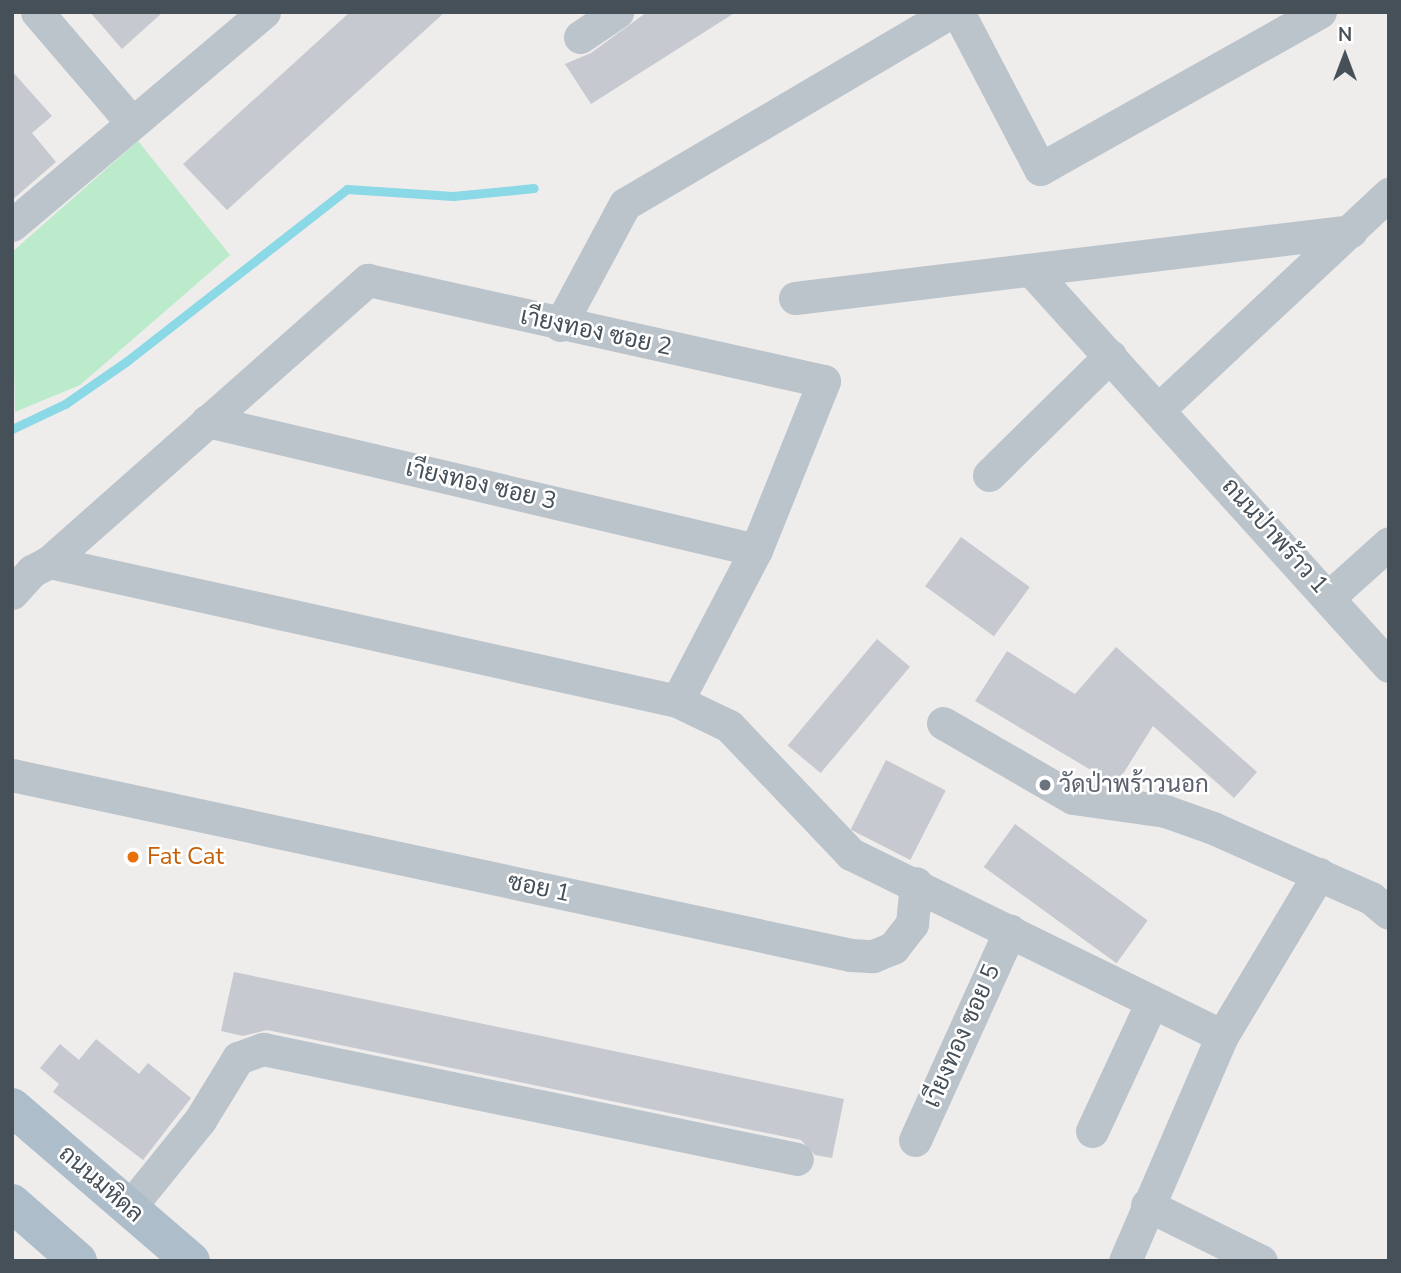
<!DOCTYPE html>
<html>
<head>
<meta charset="utf-8">
<style>
  body { margin:0 }
  #map { position:relative; width:1401px; height:1273px; overflow:hidden; background:#efecec; font-family:"Nunito Sans",Sarabun,sans-serif }
  div>[style] { position:absolute }
  .green>* { inset:0; background:#bbebcb }
  .stream>* { height:9px; margin:-4.5px; padding:0 4.5px; transform-origin:4.5px; border-radius:4.5px; background:#8bd8e6 }
  .building>* { inset:0; background:#c6c9cf; transform-origin:0 0 }
  .minor>* { height:33px; margin:-16.5px; padding:0 16.5px; transform-origin:16.5px; border-radius:16.5px; background:#bbc4cb }
  .major>* { height:38px; margin:-19px; padding:0 19px; transform-origin:19px; border-radius:19px; background:#adbdca }
  .dots>* { width:19px; height:19px; translate:-50% -50%; box-sizing:border-box; border:4px solid #fff; border-radius:50% }
  span { translate:-50% -50%; white-space:nowrap; text-align:center; line-height:1.15; -webkit-text-stroke:5px #fff; paint-order:stroke }
  .street-label { font-size:24px; color:#455058 }
  .worship-label { font-size:24px; color:#5b616d }
  .left { translate:0 -50%; text-align:left }
  .food-label { font-size:24px; color:#c56008 }
  .frame { position:absolute; inset:0; border:14px solid #455058; pointer-events:none }
  .north { position:absolute; left:1310px; top:21px; width:70px; height:70px; -webkit-text-stroke:5px #fff; paint-order:stroke; rotate:0deg; font-size:19px; font-weight:700; line-height:28px; text-align:center; color:#455058 }
  .north::after { content:''; display:block; margin:auto; width:24px; height:32px; background:#455058; clip-path:polygon(50% 0,100% 100%,50% 72%,0 100%) }
</style>
</head>
<body>
<div id="map">
  <div class="green">
    <div style="clip-path:polygon(138px 141px,230px 255px,80px 385px,15px 412px,12px 252px)"></div>
  </div>
  <div class="stream">
    <div style="left:12px;top:429px;width:59px;rotate:-25.3deg"></div>
    <div style="left:65px;top:404px;width:75px;rotate:-34.7deg"></div>
    <div style="left:127px;top:361px;width:279px;rotate:-38deg"></div>
    <div style="left:347px;top:189px;width:106px;rotate:3.8deg"></div>
    <div style="left:453px;top:196px;width:81px;rotate:-5.6deg"></div>
  </div>
  <div class="building">
    <div style="clip-path:polygon(90px 12px,163px 12px,122px 49px)"></div>
    <div style="clip-path:polygon(350px 12px,445px 12px,227px 210px,183px 164px)"></div>
    <div style="clip-path:polygon(647px 12px,736px 12px,591px 104px,565px 64px,591px 53px)"></div>
    <div style="clip-path:polygon(12px 71px,52px 116px,32px 133px,56px 162px,12px 200px)"></div>
    <div style="left:961px;top:537px;width:85px;height:61px;rotate:36deg"></div>
    <div style="left:877px;top:639px;width:43px;height:139px;rotate:40deg"></div>
    <div style="clip-path:polygon(1116px 647px,1257px 772px,1234px 798px,1153px 726px,1116px 785px,975px 701px,1007px 651px,1075px 694px)"></div>
    <div style="left:886px;top:760px;width:67px;height:78px;rotate:27deg"></div>
    <div style="left:1015px;top:824px;width:164px;height:53px;rotate:36deg"></div>
    <div style="clip-path:polygon(234px 972px,844px 1099px,832px 1158px,815px 1155px,801px 1140px,267px 1030px,243px 1036px,221px 1031px)"></div>
    <div style="clip-path:polygon(96px 1039px,139px 1074px,148px 1063px,191px 1098px,143px 1160px,53px 1092px,59px 1084px,40px 1068px,60px 1044px,79px 1060px)"></div>
  </div>
  <div class="minor">
    <div style="left:37px;top:12px;width:146px;rotate:49.4deg"></div>
    <div style="left:958px;top:12px;width:177px;rotate:62.4deg"></div>
    <div style="left:1040px;top:169px;width:321px;rotate:-29.3deg"></div>
    <div style="left:580px;top:37px;width:45px;rotate:-34deg"></div>
    <div style="left:12px;top:225px;width:330px;rotate:-40.2deg"></div>
    <div style="left:1031px;top:270px;width:534px;rotate:47.89deg"></div>
    <div style="left:795px;top:298px;width:560px;rotate:-6.87deg"></div>
    <div style="left:560px;top:325px;width:137px;rotate:-61.8deg"></div>
    <div style="left:625px;top:204px;width:378px;rotate:-30.5deg"></div>
    <div style="left:1159px;top:409px;width:315px;rotate:-43.1deg"></div>
    <div style="left:207px;top:421px;width:564px;rotate:13.22deg"></div>
    <div style="left:989px;top:475px;width:170px;rotate:-44.5deg"></div>
    <div style="left:49px;top:562px;width:643px;rotate:12.48deg"></div>
    <div style="left:677px;top:701px;width:58px;rotate:25.7deg"></div>
    <div style="left:729px;top:726px;width:177px;rotate:46.4deg"></div>
    <div style="left:851px;top:854px;width:413px;rotate:26.1deg"></div>
    <div style="left:12px;top:593px;width:30px;rotate:-48deg"></div>
    <div style="left:32px;top:571px;width:19px;rotate:-28deg"></div>
    <div style="left:49px;top:562px;width:426px;rotate:-41.5deg"></div>
    <div style="left:368px;top:280px;width:467px;rotate:12.5deg"></div>
    <div style="left:824px;top:381px;width:182px;rotate:111.9deg"></div>
    <div style="left:756px;top:550px;width:170px;rotate:117.6deg"></div>
    <div style="left:1330px;top:596px;width:79px;rotate:-41.9deg"></div>
    <div style="left:943px;top:723px;width:150px;rotate:30deg"></div>
    <div style="left:1073px;top:798px;width:93px;rotate:8deg"></div>
    <div style="left:1165px;top:811px;width:51px;rotate:19.5deg"></div>
    <div style="left:1213px;top:828px;width:173px;rotate:23.9deg"></div>
    <div style="left:1371px;top:898px;width:23px;rotate:40deg"></div>
    <div style="left:12px;top:775px;width:858px;rotate:12.11deg"></div>
    <div style="left:851px;top:955px;width:22px;rotate:3deg"></div>
    <div style="left:873px;top:956px;width:22px;rotate:-22deg"></div>
    <div style="left:893px;top:948px;width:31px;rotate:-52deg"></div>
    <div style="left:912px;top:924px;width:41px;rotate:-84.4deg"></div>
    <div style="left:1092px;top:1131px;width:142px;rotate:-65.1deg"></div>
    <div style="left:915px;top:1140px;width:230px;rotate:-65.6deg"></div>
    <div style="left:1147px;top:1205px;width:127px;rotate:26.2deg"></div>
    <div style="left:129px;top:1208px;width:113px;rotate:-51.1deg"></div>
    <div style="left:200px;top:1120px;width:73px;rotate:-58.5deg"></div>
    <div style="left:238px;top:1058px;width:27px;rotate:-20deg"></div>
    <div style="left:263px;top:1049px;width:545px;rotate:11.64deg"></div>
    <div style="left:1125px;top:1261px;width:245px;rotate:-66.7deg"></div>
    <div style="left:1222px;top:1036px;width:189px;rotate:-59.1deg"></div>
  </div>
  <div class="major">
    <div style="left:12px;top:1107px;width:236px;rotate:40.7deg"></div>
    <div style="left:12px;top:1203px;width:88px;rotate:41.3deg"></div>
  </div>
  <div class="dots">
    <div style="left:1045px;top:785px;background:#6b7280"></div>
    <div style="left:133px;top:857px;background:#e8710a"></div>
  </div>
  <div class="street-label">
    <span style="left:596px;top:332px;rotate:12deg">เาียงทอง ซอย 2</span>
    <span style="left:481px;top:485px;rotate:13deg">เาียงทอง ซอย 3</span>
    <span style="left:1275px;top:536px;rotate:48deg">ถนนป่าพร้าว 1</span>
    <span style="left:539px;top:888px;rotate:12deg">ซอย 1</span>
    <span style="left:962px;top:1036px;rotate:-66deg">เาียงทอง ซอย 5</span>
    <span style="left:101px;top:1184px;rotate:41deg">ถนนมหิดล</span>
  </div>
  <div class="worship-label">
    <span class="left" style="left:1059px;top:785px">วัดป่าพร้าวนอก</span>
  </div>
  <div class="food-label">
    <span class="left" style="left:147px;top:857px">Fat Cat</span>
  </div>
  <div class="frame"></div>
  <div class="north">N</div>
</div>
</body>
</html>
